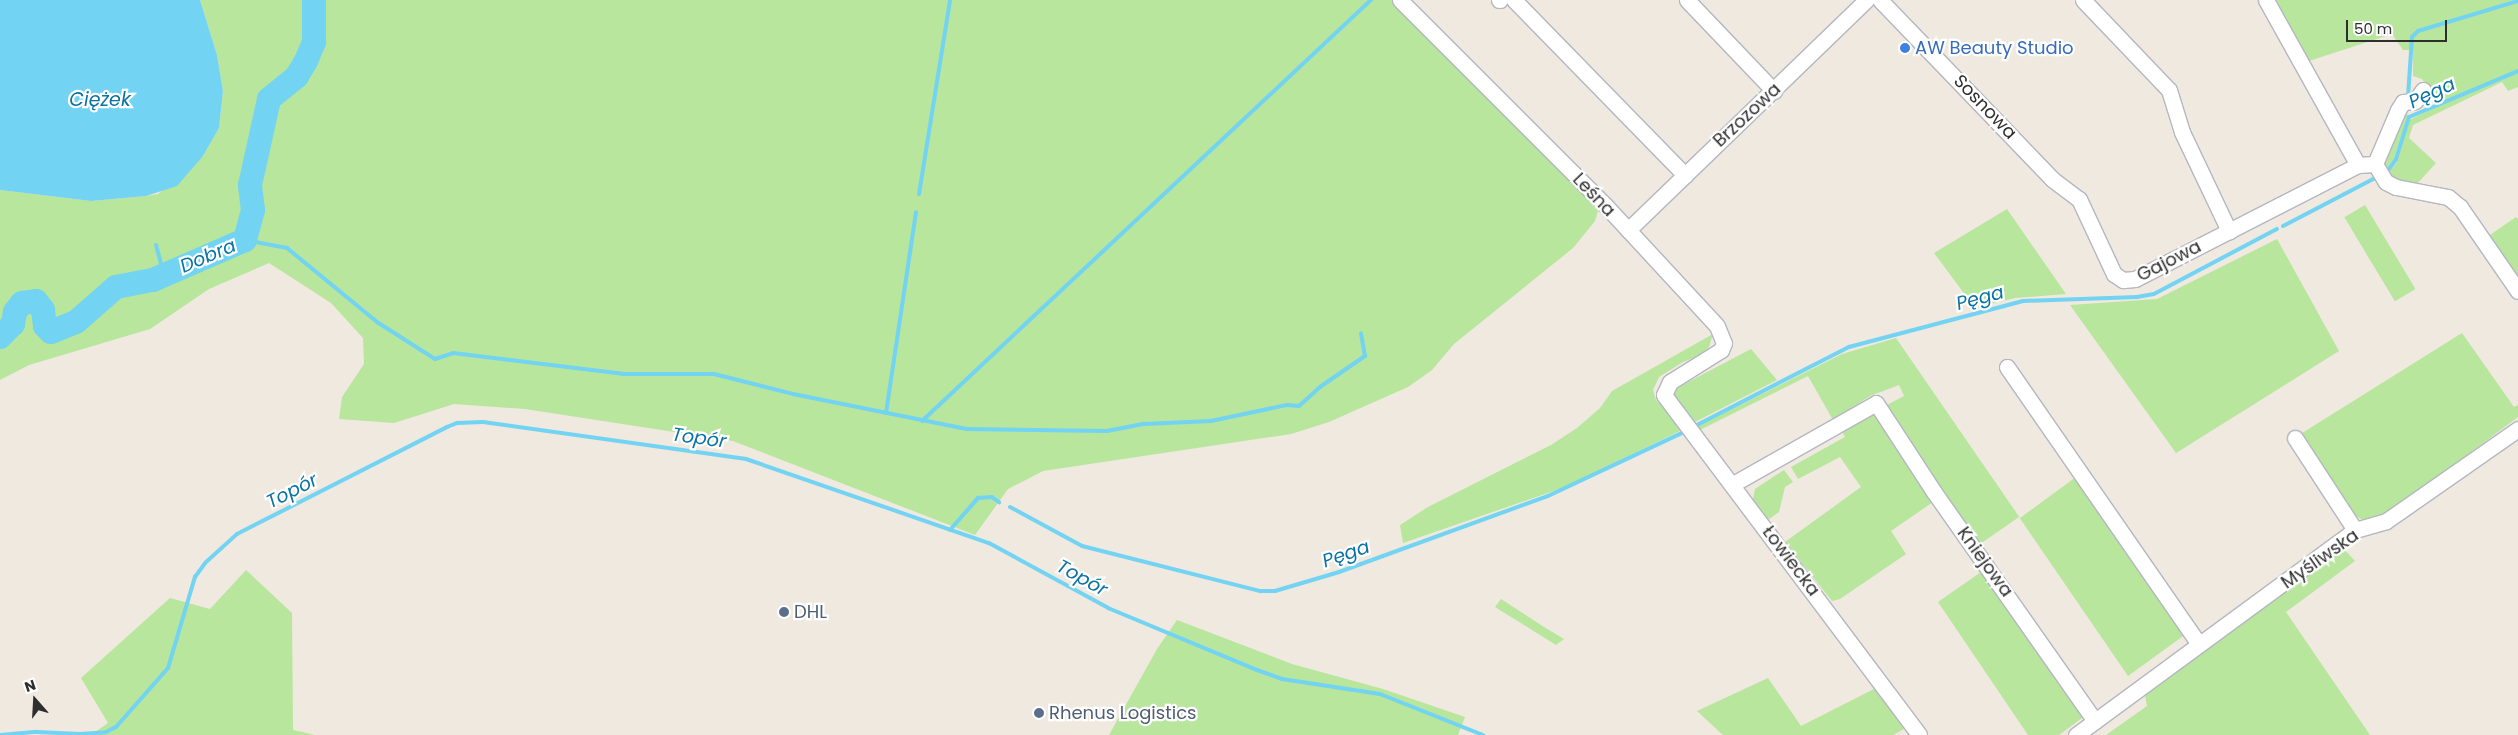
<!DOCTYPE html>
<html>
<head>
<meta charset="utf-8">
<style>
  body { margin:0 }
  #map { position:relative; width:2518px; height:735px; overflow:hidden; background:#efe9e0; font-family:Poppins,sans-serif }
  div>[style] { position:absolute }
  .green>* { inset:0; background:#b7e69c; transform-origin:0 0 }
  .water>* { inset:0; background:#72d3f2 }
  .stream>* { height:4px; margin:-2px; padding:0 2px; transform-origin:2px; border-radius:2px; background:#72d3f2 }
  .river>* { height:24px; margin:-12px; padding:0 12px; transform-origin:12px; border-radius:12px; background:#72d3f2 }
  .roads { filter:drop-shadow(1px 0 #b4b7c1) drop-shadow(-1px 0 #b4b7c1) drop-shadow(0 1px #b4b7c1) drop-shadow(0 -1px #b4b7c1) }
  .minor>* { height:15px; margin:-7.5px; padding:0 7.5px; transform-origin:7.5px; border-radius:7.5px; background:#fff }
  .dots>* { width:14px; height:14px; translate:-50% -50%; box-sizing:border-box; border:2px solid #fff; border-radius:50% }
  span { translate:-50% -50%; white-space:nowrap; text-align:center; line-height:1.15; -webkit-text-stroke:4.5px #fff; paint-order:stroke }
  .shop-label { font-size:18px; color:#366cbe }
  .left { translate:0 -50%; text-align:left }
  .street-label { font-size:18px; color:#2e2e2e }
  .service-label { font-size:18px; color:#4e5e75 }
  .water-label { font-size:19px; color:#0a73a6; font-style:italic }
  .north { position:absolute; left:10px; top:675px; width:50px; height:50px; -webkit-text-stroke:4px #fff; paint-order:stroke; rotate:341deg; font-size:14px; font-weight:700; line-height:20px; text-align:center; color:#2e2e2e }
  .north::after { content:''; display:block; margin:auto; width:18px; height:22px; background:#2e2e2e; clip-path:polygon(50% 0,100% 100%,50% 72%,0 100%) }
  .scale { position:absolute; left:2346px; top:20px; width:101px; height:22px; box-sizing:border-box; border:2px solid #2e2e2e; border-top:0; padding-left:6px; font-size:15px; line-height:18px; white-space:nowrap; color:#2e2e2e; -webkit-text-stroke:4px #fff; paint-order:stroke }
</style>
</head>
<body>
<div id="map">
  <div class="green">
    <div style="clip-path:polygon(200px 0,1393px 0,1599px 208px,1595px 221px,1573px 248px,1454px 344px,1432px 370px,1408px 387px,1329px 422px,1291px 434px,1043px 471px,1008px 489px,975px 535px,733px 441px,525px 409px,454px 404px,394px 423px,339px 419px,342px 397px,364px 364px,363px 338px,331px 303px,269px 263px,209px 289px,150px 329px,29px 365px,0 380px,0 190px,91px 201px,146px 196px,158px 194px,203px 156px,219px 128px,223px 91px,217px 55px)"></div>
    <div style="clip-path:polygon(2272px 0,2518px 0,2518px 87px,2508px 91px,2502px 82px,2413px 125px,2409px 138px,2436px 163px,2416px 185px,2395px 182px,2387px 175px,2397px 162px,2409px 120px,2440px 105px,2422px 79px,2413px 76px,2413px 50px,2403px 50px,2392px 34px,2309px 61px)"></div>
    <div style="clip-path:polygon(2406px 110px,2408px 116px,2394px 158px,2385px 171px,2383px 157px,2392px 145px,2401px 112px)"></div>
    <div style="left:2365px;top:205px;width:98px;height:24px;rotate:59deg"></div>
    <div style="clip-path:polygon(2007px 209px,2066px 294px,2015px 298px,1975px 308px,1934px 253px)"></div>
    <div style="clip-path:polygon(2516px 217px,2518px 219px,2518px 281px,2487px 237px)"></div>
    <div style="clip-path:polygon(2277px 239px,2339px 351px,2176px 453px,2070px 305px,2157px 299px)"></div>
    <div style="clip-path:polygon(2462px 333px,2514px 407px,2518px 405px,2518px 417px,2393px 510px,2365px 521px,2350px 513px,2299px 435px)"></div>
    <div style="clip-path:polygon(1713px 334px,1707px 353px,1683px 362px,1659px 377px,1653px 390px,1656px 400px,1684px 429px,1565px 487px,1403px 543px,1400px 525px,1428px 507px,1551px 445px,1577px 428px,1600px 408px,1612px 391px)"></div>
    <div style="clip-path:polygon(1896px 338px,2020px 518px,2076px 477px,2186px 634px,2128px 676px,2019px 517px,1980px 544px,2093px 710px,2059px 735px,2028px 735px,1938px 602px,1981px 572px,1933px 502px,1891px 531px,1906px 554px,1840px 599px,1832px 601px,1785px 542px,1861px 487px,1840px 457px,1798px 479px,1791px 467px,1845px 437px,1841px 429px,1904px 396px,1899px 385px,1870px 396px,1833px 420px,1808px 376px,1700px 430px,1698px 426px,1842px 354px)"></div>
    <div style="clip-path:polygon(1751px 349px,1777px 380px,1693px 423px,1675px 400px,1675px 389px)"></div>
    <div style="clip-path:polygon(1784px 470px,1793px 482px,1785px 487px,1779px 512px,1768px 520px,1753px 499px,1755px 489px)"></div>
    <div style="clip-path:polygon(2343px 548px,2355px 561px,2286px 612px,2370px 735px,2106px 735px,2147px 706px,2145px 695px)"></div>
    <div style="clip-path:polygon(246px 570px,292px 613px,293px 730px,315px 735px,91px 735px,108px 723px,81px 678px,170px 598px,210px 609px)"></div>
    <div style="clip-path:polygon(1501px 599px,1544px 627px,1564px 639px,1556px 645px,1495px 607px)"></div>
    <div style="clip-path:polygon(1177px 620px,1292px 664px,1383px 689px,1465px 717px,1458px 735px,1109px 735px,1157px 649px)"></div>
    <div style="clip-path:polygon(1768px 678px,1801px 726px,1876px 688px,1904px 729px,1893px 735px,1723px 735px,1697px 711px)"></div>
  </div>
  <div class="water">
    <div style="clip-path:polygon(0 0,200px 0,217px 55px,223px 91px,219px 128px,203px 156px,177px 186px,146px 196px,91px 201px,0 190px)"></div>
  </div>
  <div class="stream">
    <div style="left:2408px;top:97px;width:60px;rotate:-86.2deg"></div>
    <div style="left:2412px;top:37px;width:8px;rotate:-45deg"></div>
    <div style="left:2418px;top:31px;width:104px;rotate:-16.7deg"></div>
    <div style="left:2386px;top:173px;width:17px;rotate:-54deg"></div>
    <div style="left:2396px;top:159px;width:44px;rotate:-72.8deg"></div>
    <div style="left:2409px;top:117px;width:118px;rotate:-22.9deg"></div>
    <div style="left:919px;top:194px;width:196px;rotate:-80.9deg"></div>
    <div style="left:2283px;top:226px;width:106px;rotate:-27.5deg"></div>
    <div style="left:245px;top:240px;width:43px;rotate:10.8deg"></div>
    <div style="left:287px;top:248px;width:117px;rotate:39.4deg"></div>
    <div style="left:377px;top:322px;width:69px;rotate:32.5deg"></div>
    <div style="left:435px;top:359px;width:19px;rotate:-18deg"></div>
    <div style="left:453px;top:353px;width:171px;rotate:7deg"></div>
    <div style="left:623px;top:374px;width:91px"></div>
    <div style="left:714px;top:374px;width:81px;rotate:14.2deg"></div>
    <div style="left:793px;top:394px;width:177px;rotate:11.4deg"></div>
    <div style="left:967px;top:429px;width:140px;rotate:0.8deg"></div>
    <div style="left:1107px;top:431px;width:38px;rotate:-11deg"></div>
    <div style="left:1144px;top:424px;width:67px;rotate:-2.6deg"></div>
    <div style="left:1211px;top:421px;width:78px;rotate:-11.9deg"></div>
    <div style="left:1287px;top:405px;width:12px;rotate:5deg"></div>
    <div style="left:1299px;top:406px;width:28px;rotate:-42deg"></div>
    <div style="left:1320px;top:387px;width:55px;rotate:-34.6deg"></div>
    <div style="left:1365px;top:356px;width:23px;rotate:-100deg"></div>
    <div style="left:156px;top:245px;width:31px;rotate:75deg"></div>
    <div style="left:886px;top:413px;width:203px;rotate:-81.5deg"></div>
    <div style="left:922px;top:421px;width:616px;rotate:-43.16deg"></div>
    <div style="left:1695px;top:426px;width:173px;rotate:-27.2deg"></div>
    <div style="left:1849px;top:347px;width:180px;rotate:-14.8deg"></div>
    <div style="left:2023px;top:301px;width:114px;rotate:-2deg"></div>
    <div style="left:2137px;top:297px;width:17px;rotate:-10deg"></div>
    <div style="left:2154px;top:294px;width:139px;rotate:-27.9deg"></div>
    <div style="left:1010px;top:507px;width:82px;rotate:28.4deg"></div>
    <div style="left:1082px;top:546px;width:184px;rotate:14.2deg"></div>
    <div style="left:1260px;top:591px;width:15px"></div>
    <div style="left:1275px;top:591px;width:67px;rotate:-16.5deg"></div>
    <div style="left:1339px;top:572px;width:222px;rotate:-20deg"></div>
    <div style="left:1548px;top:496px;width:150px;rotate:-25.2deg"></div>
    <div style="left:950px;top:530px;width:43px;rotate:-48.8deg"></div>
    <div style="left:978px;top:498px;width:14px;rotate:-4deg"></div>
    <div style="left:992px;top:497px;width:9px;rotate:36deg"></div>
    <div style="left:0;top:735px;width:37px;rotate:-5deg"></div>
    <div style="left:37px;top:732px;width:43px;rotate:2.7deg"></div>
    <div style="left:80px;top:734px;width:26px;rotate:-4deg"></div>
    <div style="left:106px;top:732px;width:11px;rotate:-27deg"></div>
    <div style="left:116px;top:727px;width:79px;rotate:-48.6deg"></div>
    <div style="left:168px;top:668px;width:95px;rotate:-73.5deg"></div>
    <div style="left:195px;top:577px;width:17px;rotate:-54deg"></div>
    <div style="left:205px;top:563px;width:43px;rotate:-42.2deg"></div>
    <div style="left:237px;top:534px;width:236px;rotate:-27deg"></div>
    <div style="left:447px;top:427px;width:11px;rotate:-22deg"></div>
    <div style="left:457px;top:423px;width:26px;rotate:-2deg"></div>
    <div style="left:483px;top:422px;width:266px;rotate:8deg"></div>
    <div style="left:746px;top:459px;width:257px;rotate:19.1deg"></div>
    <div style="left:989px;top:543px;width:136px;rotate:28.6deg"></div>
    <div style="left:1108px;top:608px;width:161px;rotate:22.6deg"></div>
    <div style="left:1257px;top:670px;width:27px;rotate:20deg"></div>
    <div style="left:1282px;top:679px;width:99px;rotate:8.7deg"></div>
    <div style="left:1380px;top:694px;width:111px;rotate:21.7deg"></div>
  </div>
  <div class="river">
    <div style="left:0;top:337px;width:18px;rotate:-45deg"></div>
    <div style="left:13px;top:324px;width:12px;rotate:-81deg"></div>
    <div style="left:15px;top:312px;width:11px;rotate:-52deg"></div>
    <div style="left:22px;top:303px;width:14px;rotate:-8deg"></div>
    <div style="left:36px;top:301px;width:11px;rotate:52deg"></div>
    <div style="left:43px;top:310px;width:16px;rotate:83deg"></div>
    <div style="left:45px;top:326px;width:8px;rotate:45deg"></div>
    <div style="left:51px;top:332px;width:27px;rotate:-22deg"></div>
    <div style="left:76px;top:322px;width:53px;rotate:-41.2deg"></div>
    <div style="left:116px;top:287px;width:38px;rotate:-11deg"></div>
    <div style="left:153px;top:280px;width:100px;rotate:-23.5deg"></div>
    <div style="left:245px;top:240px;width:31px;rotate:-75deg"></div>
    <div style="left:253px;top:210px;width:25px;rotate:-97deg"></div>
    <div style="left:250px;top:185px;width:88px;rotate:-77.5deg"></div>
    <div style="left:269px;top:99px;width:36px;rotate:-39deg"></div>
    <div style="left:297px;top:76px;width:17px;rotate:-59deg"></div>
    <div style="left:306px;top:61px;width:21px;rotate:-67deg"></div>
    <div style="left:314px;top:42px;width:42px;rotate:-90deg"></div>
  </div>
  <div class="roads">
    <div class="minor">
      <div style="left:1400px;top:0;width:291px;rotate:45deg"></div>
      <div style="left:1606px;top:206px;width:163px;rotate:47.2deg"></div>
      <div style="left:1717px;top:326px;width:18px;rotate:68deg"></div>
      <div style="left:1724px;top:343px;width:8px;rotate:113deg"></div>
      <div style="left:1721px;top:350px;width:60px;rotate:147.9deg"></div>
      <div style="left:1670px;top:382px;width:14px;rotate:115deg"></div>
      <div style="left:1664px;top:395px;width:425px;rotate:53.1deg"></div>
      <div style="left:1499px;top:0;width:1px"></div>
      <div style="left:1514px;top:0;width:245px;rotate:45.7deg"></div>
      <div style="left:1687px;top:0;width:126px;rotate:46.3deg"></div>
      <div style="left:1880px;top:0;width:248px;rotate:46.1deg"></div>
      <div style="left:2052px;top:179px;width:34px;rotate:37deg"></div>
      <div style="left:2079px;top:199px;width:83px;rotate:65deg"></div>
      <div style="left:2114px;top:274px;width:11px;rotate:34deg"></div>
      <div style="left:2123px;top:280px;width:12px;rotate:-5deg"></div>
      <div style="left:2135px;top:279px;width:250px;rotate:-27.1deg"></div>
      <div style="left:2358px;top:165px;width:17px;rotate:-3deg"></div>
      <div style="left:2083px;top:0;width:124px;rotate:46.3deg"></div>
      <div style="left:2169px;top:90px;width:44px;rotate:72.8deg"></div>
      <div style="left:2182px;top:132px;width:110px;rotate:64.6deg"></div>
      <div style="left:2266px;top:0;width:189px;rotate:60.9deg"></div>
      <div style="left:2423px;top:90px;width:14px;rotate:126deg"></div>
      <div style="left:2415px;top:101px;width:12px;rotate:175deg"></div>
      <div style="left:2403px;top:102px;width:9px;rotate:122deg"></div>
      <div style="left:2398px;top:110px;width:59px;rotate:113.1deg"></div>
      <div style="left:2375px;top:164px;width:21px;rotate:59deg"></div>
      <div style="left:2386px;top:182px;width:11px;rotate:27deg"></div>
      <div style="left:2396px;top:187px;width:53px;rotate:10.9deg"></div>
      <div style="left:2448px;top:197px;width:16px;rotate:40deg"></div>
      <div style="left:2460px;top:207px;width:102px;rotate:55.4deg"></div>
      <div style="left:1628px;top:230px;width:331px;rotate:-44deg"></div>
      <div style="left:2007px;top:367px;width:337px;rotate:55.3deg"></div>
      <div style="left:2295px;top:438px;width:110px;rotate:56.9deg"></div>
      <div style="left:1733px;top:484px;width:164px;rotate:-29.5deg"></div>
      <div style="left:1876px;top:403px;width:106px;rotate:56.9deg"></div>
      <div style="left:1934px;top:492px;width:280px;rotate:54.9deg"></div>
      <div style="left:2076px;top:735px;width:346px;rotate:-36.3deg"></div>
      <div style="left:2355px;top:530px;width:32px;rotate:-16deg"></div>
      <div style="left:2386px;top:521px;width:161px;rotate:-34.9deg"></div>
    </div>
  </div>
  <div class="dots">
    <div style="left:1905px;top:48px;background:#3f7fe0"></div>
    <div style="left:784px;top:612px;background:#5c6f8a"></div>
    <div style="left:1039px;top:713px;background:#5c6f8a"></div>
  </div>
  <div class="shop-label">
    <span class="left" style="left:1915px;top:48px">AW Beauty Studio</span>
  </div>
  <div class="street-label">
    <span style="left:1985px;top:107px;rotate:46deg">Sosnowa</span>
    <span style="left:1747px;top:115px;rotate:-43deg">Brzozowa</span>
    <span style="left:1594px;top:195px;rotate:46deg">Leśna</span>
    <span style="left:2169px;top:261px;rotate:-27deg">Gajowa</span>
    <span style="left:2320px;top:559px;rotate:-35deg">Myśliwska</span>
    <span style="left:1791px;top:561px;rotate:53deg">Łowiecka</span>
    <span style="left:1985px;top:562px;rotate:54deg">Kniejowa</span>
  </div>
  <div class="service-label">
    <span class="left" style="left:794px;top:612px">DHL</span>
    <span class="left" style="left:1049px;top:713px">Rhenus Logistics</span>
  </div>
  <div class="water-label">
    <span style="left:2432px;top:93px;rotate:-25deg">Pęga</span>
    <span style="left:100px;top:100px">Ciężek</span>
    <span style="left:208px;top:256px;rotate:-23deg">Dobra</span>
    <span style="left:1980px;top:298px;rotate:-15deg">Pęga</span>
    <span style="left:699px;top:438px;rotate:8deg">Topór</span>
    <span style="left:292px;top:491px;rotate:-27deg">Topór</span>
    <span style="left:1346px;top:554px;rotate:-19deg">Pęga</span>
    <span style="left:1082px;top:578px;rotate:29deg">Topór</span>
  </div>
  <div class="north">N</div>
  <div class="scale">50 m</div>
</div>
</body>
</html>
